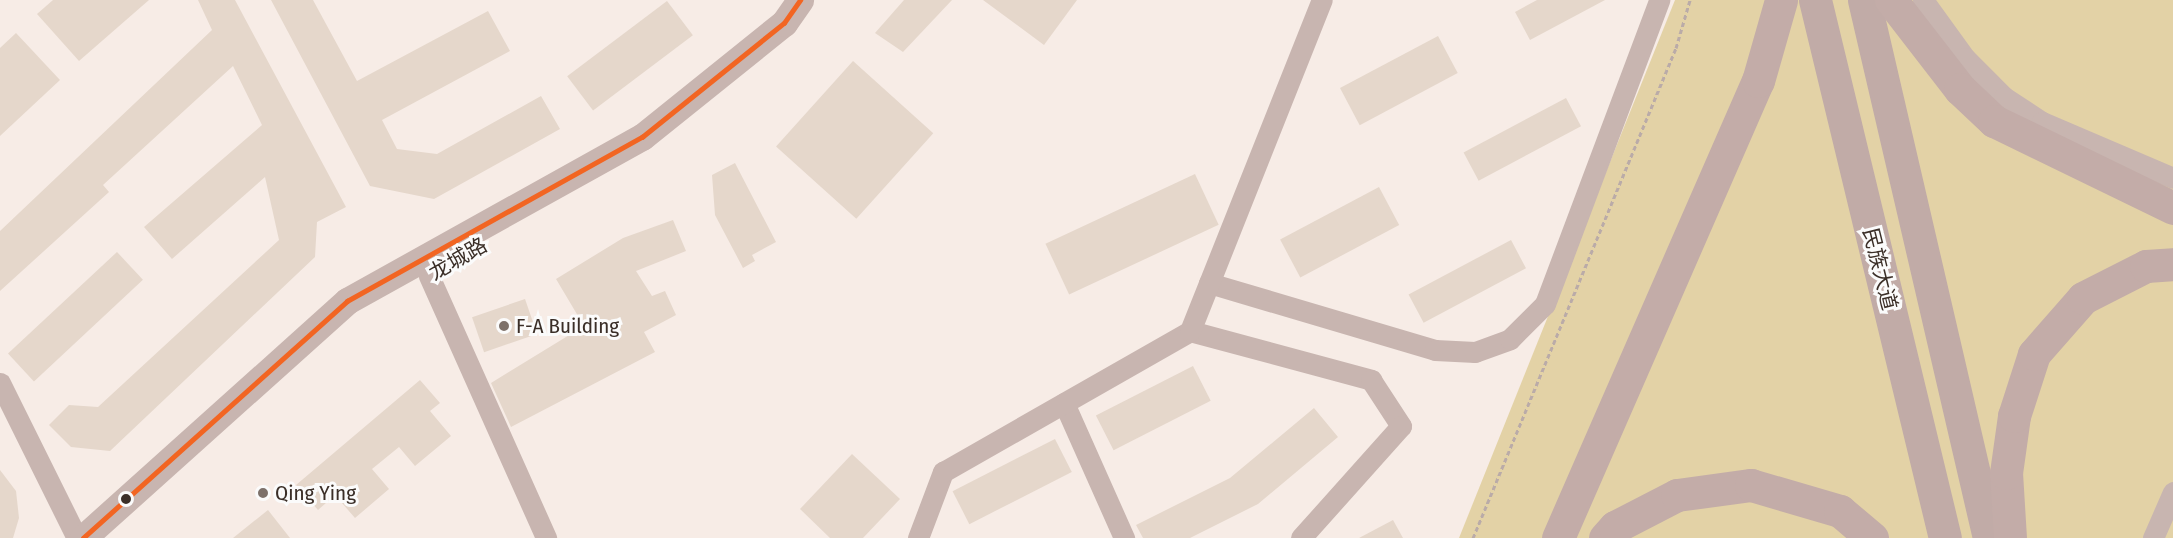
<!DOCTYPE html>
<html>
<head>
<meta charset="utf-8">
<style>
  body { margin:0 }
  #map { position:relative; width:2173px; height:538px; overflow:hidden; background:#f7ece6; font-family:"Fira Sans Condensed","Noto Sans SC",sans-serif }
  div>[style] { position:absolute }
  .green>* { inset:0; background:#e3d2a6 }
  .building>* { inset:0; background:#e5d7cb; transform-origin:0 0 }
  .path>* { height:3px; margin-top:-1.5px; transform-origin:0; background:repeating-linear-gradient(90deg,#baaba8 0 4.5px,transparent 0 7.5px) }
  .minor>* { height:21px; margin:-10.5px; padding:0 10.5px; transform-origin:10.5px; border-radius:10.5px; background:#c8b5b0 }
  .tertiary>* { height:27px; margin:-13.5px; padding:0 13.5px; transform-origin:13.5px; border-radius:13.5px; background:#c8b5b0 }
  .primary>* { height:33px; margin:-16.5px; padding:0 16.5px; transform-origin:16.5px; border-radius:16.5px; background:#c1aba7 }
  .trunk>* { height:33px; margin:-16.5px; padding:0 16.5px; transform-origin:16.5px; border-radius:16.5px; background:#c3aca8 }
  .bus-1>* { height:4.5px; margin:-2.25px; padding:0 2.25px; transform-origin:2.25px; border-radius:2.25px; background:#f26522 }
  .dots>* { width:16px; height:16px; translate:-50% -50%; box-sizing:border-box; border:3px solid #fbfbfb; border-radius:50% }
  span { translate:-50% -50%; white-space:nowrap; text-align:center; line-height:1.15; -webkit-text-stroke:6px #fbfbfb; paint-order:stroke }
  .street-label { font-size:21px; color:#3b2f28 }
  .poi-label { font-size:21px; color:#3b2f28 }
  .left { translate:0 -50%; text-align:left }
</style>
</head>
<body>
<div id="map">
  <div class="green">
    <div style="clip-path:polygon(1675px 0,2173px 0,2173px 538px,1459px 538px)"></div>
  </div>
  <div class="building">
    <div style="clip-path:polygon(53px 0,149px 0,79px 61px,37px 14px)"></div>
    <div style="clip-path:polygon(198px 0,235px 0,346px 207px,317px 222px,315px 257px,110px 451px,71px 447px,49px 425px,69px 405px,98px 407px,279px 240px,265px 177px,172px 259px,144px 227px,262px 125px,233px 66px,103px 185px,109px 192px,0 291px,0 231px,212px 30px)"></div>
    <div style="clip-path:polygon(271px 0,313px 0,357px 81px,488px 11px,510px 51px,382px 120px,397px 149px,437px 154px,541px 96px,560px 129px,434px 199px,370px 186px)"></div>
    <div style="clip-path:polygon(904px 0,952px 0,903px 52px,875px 33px)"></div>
    <div style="clip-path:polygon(983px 0,1077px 0,1044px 45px)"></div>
    <div style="clip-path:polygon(1537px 0,1605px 0,1530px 40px,1515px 12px)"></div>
    <div style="left:667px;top:1px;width:43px;height:125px;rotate:53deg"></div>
    <div style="clip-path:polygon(16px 33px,60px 80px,0 136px,0 48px)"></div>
    <div style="left:1438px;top:36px;width:42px;height:111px;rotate:62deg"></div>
    <div style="left:853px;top:61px;width:108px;height:115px;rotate:42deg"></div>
    <div style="left:1566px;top:98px;width:32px;height:116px;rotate:62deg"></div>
    <div style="clip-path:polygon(735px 163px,776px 242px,752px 255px,755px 261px,743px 268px,715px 215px,712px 175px)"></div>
    <div style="left:1195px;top:174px;width:56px;height:165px;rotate:65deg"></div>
    <div style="left:1379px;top:187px;width:43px;height:112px;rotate:62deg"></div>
    <div style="clip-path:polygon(673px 220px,686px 251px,636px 271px,652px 296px,665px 291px,676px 315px,644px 332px,655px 352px,511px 427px,491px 383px,584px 326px,556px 279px,623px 238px)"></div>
    <div style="left:1511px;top:240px;width:32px;height:116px;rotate:62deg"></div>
    <div style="left:117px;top:252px;width:38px;height:149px;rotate:47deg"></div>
    <div style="left:525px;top:299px;width:37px;height:56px;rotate:71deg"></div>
    <div style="left:1193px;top:366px;width:39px;height:109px;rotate:63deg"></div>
    <div style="clip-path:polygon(420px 380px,440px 403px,430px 411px,451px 436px,415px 466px,399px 447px,372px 469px,389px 489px,355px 518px,335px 495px,318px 510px,296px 485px)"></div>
    <div style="clip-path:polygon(1314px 408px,1338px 437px,1258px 504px,1190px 538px,1143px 538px,1136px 525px,1230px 478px)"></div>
    <div style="left:1055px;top:439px;width:37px;height:115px;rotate:63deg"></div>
    <div style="clip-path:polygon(852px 454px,900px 499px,863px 538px,830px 538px,800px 509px)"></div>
    <div style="clip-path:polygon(0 470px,16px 491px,19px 518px,13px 538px,0 538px)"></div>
    <div style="clip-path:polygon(268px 510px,290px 538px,233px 538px)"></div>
    <div style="clip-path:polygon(1393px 520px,1403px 538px,1359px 538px)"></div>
  </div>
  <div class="path">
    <div style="left:1473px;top:538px;width:530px;rotate:-67.5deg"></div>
    <div style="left:1676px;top:48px;width:50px;rotate:-73.7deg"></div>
  </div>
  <div class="minor">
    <div style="left:1923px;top:0;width:72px;rotate:54.1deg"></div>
    <div style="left:1965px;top:58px;width:55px;rotate:45deg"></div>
    <div style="left:2004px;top:97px;width:45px;rotate:33.3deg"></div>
    <div style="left:2042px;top:122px;width:142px;rotate:23.1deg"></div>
    <div style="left:429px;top:276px;width:287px;rotate:65.9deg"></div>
    <div style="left:1209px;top:283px;width:236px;rotate:16.5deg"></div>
    <div style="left:1435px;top:350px;width:40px;rotate:2.9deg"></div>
    <div style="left:1475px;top:352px;width:37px;rotate:-20deg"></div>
    <div style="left:1510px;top:339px;width:49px;rotate:-45deg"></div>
    <div style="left:1545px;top:304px;width:325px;rotate:-69.4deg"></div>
    <div style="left:1190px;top:331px;width:188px;rotate:15.1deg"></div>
    <div style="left:1371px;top:380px;width:55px;rotate:56.9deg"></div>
    <div style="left:1401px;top:426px;width:150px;rotate:131.8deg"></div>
    <div style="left:0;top:383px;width:173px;rotate:63.6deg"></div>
    <div style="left:1064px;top:403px;width:148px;rotate:66deg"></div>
    <div style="left:918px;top:538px;width:71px;rotate:-69.3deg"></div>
    <div style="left:943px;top:472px;width:284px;rotate:-29.7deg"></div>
    <div style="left:1190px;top:331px;width:356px;rotate:-68.3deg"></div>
    <div style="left:2153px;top:538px;width:50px;rotate:-66.5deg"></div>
  </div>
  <div class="tertiary">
    <div style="left:83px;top:538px;width:355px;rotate:-41.9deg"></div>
    <div style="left:347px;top:301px;width:338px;rotate:-29.1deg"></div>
    <div style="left:642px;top:137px;width:182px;rotate:-38.8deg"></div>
    <div style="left:784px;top:23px;width:28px;rotate:-55deg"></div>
  </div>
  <div class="primary">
    <div style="left:1815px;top:0;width:553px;rotate:76.42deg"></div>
    <div style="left:1864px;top:0;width:552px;rotate:76.92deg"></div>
  </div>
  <div class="trunk">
    <div style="left:1891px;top:0;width:113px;rotate:52.2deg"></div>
    <div style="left:1960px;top:89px;width:47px;rotate:43.3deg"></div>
    <div style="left:1994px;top:121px;width:199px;rotate:25.9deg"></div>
    <div style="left:1558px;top:538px;width:499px;rotate:-66.4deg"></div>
    <div style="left:1758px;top:81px;width:84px;rotate:-74.1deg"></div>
    <div style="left:1605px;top:538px;width:15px;rotate:-48deg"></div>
    <div style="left:1615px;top:527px;width:70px;rotate:-27.3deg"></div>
    <div style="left:1677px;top:495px;width:75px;rotate:-7.7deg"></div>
    <div style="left:1751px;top:485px;width:93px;rotate:16.3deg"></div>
    <div style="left:1840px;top:511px;width:42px;rotate:40.2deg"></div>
    <div style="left:2010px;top:538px;width:65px;rotate:-93.5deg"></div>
    <div style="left:2006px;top:473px;width:58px;rotate:-82deg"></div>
    <div style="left:2014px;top:416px;width:65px;rotate:-72.1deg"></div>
    <div style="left:2034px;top:354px;width:74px;rotate:-48.8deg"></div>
    <div style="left:2083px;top:298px;width:71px;rotate:-26.9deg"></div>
    <div style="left:2146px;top:266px;width:27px;rotate:-4deg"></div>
  </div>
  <div class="bus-1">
    <div style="left:83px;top:538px;width:355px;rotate:-41.9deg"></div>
    <div style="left:347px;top:301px;width:338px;rotate:-29.1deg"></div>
    <div style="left:642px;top:137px;width:182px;rotate:-38.8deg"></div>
    <div style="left:784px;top:23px;width:28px;rotate:-55deg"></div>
  </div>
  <div class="dots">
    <div style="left:504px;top:326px;background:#7d716a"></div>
    <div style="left:263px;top:493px;background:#7d716a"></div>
    <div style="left:126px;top:499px;background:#3b2f28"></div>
  </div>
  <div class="street-label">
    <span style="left:458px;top:259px;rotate:-30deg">龙城路</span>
    <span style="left:1880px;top:269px;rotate:76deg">民族大道</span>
  </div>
  <div class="poi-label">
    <span class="left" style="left:516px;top:326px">F-A Building</span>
    <span class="left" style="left:275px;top:493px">Qing Ying</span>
  </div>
</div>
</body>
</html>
